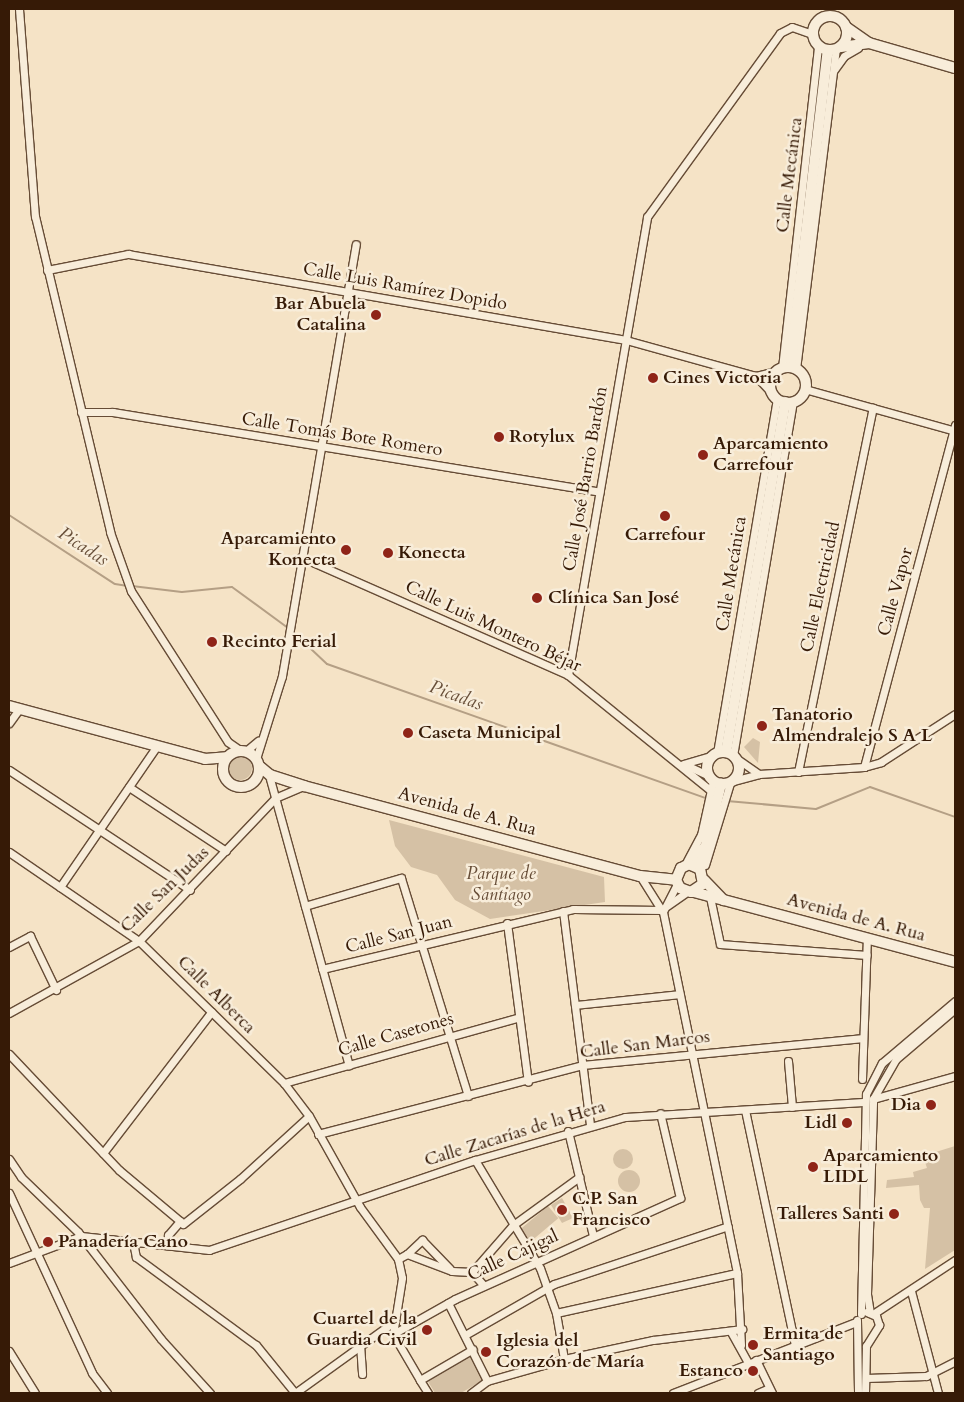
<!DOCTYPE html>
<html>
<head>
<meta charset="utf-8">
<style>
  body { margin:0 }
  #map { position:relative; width:964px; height:1402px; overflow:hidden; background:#f5e3c6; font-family:Cardo,serif }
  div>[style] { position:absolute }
  .green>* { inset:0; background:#d5c1a5; transform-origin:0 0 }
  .round { border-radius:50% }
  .stream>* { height:2px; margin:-1px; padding:0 1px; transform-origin:1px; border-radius:1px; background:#b49f85 }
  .roads { filter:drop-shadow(1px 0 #664c36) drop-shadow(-1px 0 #664c36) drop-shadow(0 1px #664c36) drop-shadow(0 -1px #664c36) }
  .street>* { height:7px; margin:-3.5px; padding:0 3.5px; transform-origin:3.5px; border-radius:3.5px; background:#f8edda }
  .secondary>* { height:10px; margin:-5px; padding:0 5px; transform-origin:5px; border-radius:5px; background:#f8edda }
  .secondary>.ring { margin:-5px; padding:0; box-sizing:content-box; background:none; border:10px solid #f8edda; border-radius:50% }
  .dots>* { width:14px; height:14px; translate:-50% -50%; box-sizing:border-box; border:2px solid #f8edda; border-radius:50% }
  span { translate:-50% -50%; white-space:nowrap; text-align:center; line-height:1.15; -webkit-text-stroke:5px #f8edda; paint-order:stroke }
  .street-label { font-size:18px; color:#361a06 }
  .poi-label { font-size:18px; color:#361a06; font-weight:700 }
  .right { translate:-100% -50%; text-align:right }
  .left { translate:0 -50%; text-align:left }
  .park-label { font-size:18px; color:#664c36; font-style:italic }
  .water-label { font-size:19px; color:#684f39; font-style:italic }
  .frame { position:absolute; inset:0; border:10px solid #361a06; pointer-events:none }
</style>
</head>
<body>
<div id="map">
  <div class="green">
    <div style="clip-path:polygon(753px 738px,760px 742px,758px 763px,744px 747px)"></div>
    <div class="round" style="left:228px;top:756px;width:24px;height:24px"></div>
    <div style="clip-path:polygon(389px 820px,604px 877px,605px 902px,490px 919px,455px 900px,437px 875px,411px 867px,395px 846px)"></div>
    <div style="clip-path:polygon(955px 1146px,955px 1250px,925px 1269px,930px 1208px,924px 1208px,920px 1200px,919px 1185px,886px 1188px,887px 1180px,914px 1177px,913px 1172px,927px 1168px,923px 1156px)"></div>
    <div class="round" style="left:613px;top:1149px;width:20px;height:20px"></div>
    <div class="round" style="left:618px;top:1170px;width:22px;height:22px"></div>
    <div style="clip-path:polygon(562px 1198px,573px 1218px,562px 1223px,551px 1205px)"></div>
    <div style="left:548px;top:1206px;width:16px;height:36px;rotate:50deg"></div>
    <div style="clip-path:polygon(471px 1355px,485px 1379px,461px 1393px,435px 1393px,427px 1380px)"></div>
  </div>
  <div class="stream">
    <div style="left:9px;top:515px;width:126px;rotate:33.1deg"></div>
    <div style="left:115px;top:584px;width:13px;rotate:9deg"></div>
    <div style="left:132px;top:586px;width:50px;rotate:6.8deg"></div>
    <div style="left:182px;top:592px;width:50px;rotate:-5.7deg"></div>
    <div style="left:232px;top:587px;width:69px;rotate:36.2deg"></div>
    <div style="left:292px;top:631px;width:48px;rotate:43.3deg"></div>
    <div style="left:327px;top:664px;width:404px;rotate:19.5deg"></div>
    <div style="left:727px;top:801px;width:89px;rotate:5.1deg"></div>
    <div style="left:816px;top:809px;width:58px;rotate:-22.2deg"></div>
    <div style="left:870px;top:787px;width:90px;rotate:19.4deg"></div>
  </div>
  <div class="roads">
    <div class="street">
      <div style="left:19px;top:9px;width:208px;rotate:85.6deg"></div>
      <div style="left:35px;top:216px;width:325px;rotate:76.6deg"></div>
      <div style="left:110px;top:532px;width:63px;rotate:70.4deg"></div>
      <div style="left:131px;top:591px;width:179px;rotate:57.3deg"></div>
      <div style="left:228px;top:742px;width:14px;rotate:34deg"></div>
      <div style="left:834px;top:70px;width:17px;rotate:-54deg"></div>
      <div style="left:844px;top:56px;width:16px;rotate:-30deg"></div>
      <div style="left:47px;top:270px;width:83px;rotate:-11.2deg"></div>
      <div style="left:128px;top:254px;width:505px;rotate:9.8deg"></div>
      <div style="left:626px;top:340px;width:135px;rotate:15.5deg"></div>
      <div style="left:756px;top:376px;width:21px;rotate:-14deg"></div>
      <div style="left:782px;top:368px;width:324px;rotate:-83.6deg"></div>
      <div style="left:796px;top:369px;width:322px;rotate:-82.9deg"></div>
      <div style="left:756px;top:376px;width:22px;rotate:47deg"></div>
      <div style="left:805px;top:389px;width:156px;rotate:15.6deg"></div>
      <div style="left:81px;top:412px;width:32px"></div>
      <div style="left:113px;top:412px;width:493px;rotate:9.3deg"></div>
      <div style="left:301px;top:557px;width:292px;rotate:23.8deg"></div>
      <div style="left:568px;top:675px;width:184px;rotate:39deg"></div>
      <div style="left:568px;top:675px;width:465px;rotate:-80.2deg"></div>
      <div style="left:647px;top:217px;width:227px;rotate:-54.1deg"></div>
      <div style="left:780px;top:33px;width:13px;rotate:-27deg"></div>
      <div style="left:792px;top:27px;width:21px;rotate:19deg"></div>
      <div style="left:9px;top:723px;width:17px;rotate:-54deg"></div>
      <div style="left:246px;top:751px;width:16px;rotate:-40deg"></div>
      <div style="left:717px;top:753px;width:359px;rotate:-80.4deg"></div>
      <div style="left:733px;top:756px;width:359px;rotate:-80.4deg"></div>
      <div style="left:736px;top:758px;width:28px;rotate:35deg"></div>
      <div style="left:256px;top:759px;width:87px;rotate:-72.6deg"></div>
      <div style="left:282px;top:676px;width:438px;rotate:-80.3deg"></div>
      <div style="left:683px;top:764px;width:32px;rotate:-16deg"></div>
      <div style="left:688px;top:766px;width:23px;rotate:25deg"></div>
      <div style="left:864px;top:767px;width:354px;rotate:-75.1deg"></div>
      <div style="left:9px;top:770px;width:217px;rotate:33.5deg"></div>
      <div style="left:798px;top:772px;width:372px;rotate:-78.4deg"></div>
      <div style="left:270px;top:779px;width:297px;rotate:74.6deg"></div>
      <div style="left:733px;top:781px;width:27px;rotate:-15deg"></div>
      <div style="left:759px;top:774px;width:105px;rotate:-3.8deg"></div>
      <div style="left:864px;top:767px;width:18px;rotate:-16deg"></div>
      <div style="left:881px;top:762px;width:88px;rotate:-33deg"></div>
      <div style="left:129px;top:787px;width:116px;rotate:33.4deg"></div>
      <div style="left:9px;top:852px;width:158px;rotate:34.4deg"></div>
      <div style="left:139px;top:941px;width:203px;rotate:44.4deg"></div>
      <div style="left:284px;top:1083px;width:41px;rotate:52.9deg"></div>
      <div style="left:309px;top:1116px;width:104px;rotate:60.7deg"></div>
      <div style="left:360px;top:1207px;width:64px;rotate:53.8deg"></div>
      <div style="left:398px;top:1259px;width:19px;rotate:78deg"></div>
      <div style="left:402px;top:1278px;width:57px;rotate:99.1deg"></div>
      <div style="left:393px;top:1334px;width:53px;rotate:59.6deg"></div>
      <div style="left:687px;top:861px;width:30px;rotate:-62deg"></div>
      <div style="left:701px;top:835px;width:55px;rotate:-77.5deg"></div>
      <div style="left:705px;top:865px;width:86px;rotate:-73deg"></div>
      <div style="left:640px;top:876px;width:41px;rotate:57.8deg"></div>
      <div style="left:677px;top:884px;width:31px;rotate:117deg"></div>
      <div style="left:663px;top:912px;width:369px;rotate:78.4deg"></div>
      <div style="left:737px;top:1273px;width:72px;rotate:86.8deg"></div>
      <div style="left:60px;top:887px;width:171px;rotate:-55.5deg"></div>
      <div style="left:710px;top:897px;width:48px;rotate:78deg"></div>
      <div style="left:720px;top:944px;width:147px;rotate:4.3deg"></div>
      <div style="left:305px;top:906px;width:100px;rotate:-16.3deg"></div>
      <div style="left:401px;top:878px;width:228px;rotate:72.9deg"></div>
      <div style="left:667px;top:906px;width:24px;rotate:-35deg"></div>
      <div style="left:563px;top:911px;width:215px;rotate:82.8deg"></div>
      <div style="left:507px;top:923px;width:160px;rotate:82.5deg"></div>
      <div style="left:9px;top:947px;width:24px;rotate:-28deg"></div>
      <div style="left:30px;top:936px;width:60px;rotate:64.3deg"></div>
      <div style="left:322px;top:969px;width:258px;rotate:-13.4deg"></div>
      <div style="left:573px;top:909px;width:89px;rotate:0.6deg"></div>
      <div style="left:575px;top:1005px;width:105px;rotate:-6deg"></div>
      <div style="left:9px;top:1013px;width:149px;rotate:-29deg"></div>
      <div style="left:139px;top:941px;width:197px;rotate:-46.4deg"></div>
      <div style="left:275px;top:798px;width:30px;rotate:-23deg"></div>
      <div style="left:9px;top:1054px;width:160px;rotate:46.5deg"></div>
      <div style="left:119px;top:1170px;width:80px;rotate:39.9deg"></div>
      <div style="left:788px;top:1061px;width:46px;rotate:85deg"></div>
      <div style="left:862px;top:1079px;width:141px;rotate:-88deg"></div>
      <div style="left:284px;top:1083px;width:242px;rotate:-15.6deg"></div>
      <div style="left:873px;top:1099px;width:85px;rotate:-15.7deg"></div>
      <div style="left:745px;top:1110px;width:240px;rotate:78deg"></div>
      <div style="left:568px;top:1131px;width:108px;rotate:76.6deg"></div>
      <div style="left:318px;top:1134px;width:274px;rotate:-14.6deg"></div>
      <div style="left:583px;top:1065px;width:281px;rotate:-5.5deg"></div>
      <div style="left:103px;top:1153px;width:178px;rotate:-52.5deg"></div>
      <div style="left:9px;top:1159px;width:22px;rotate:56deg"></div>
      <div style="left:21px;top:1177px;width:79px;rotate:44deg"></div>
      <div style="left:78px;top:1232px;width:135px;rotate:52.2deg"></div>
      <div style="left:161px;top:1339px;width:73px;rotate:47.8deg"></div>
      <div style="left:475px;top:1160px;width:126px;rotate:59deg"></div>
      <div style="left:540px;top:1268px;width:48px;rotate:70.4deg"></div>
      <div style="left:556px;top:1313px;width:47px;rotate:80.1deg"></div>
      <div style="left:9px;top:1193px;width:198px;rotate:65.2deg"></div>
      <div style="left:92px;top:1373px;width:25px;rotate:53deg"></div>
      <div style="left:133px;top:1242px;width:15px;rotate:79deg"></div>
      <div style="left:136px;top:1257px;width:149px;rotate:36.3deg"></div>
      <div style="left:256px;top:1345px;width:62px;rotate:50.9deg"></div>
      <div style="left:167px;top:1245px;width:10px;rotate:-84deg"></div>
      <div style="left:168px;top:1235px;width:18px;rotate:-49deg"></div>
      <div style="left:180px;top:1221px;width:4px;rotate:45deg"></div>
      <div style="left:183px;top:1224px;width:73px;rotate:-38.3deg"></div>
      <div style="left:240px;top:1179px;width:93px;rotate:-42.4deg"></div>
      <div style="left:407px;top:1254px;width:21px;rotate:-43deg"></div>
      <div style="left:422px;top:1240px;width:40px;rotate:46deg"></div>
      <div style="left:398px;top:1259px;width:10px;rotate:-29deg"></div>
      <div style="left:407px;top:1254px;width:48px;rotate:20.7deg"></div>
      <div style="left:452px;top:1271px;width:20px;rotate:3deg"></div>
      <div style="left:472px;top:1272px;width:18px;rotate:49deg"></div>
      <div style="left:9px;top:1263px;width:77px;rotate:-20.6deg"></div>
      <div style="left:81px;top:1236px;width:129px;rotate:6.2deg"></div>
      <div style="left:209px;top:1250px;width:281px;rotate:-18.7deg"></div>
      <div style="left:475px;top:1160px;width:156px;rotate:-16deg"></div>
      <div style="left:625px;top:1117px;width:239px;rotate:-3.6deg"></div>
      <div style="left:472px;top:1272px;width:62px;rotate:-48.9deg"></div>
      <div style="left:513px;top:1225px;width:82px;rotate:-36deg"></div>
      <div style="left:911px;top:1291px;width:106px;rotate:75.2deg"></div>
      <div style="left:448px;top:1303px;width:87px;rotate:63.4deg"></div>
      <div style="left:487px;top:1381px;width:20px;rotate:143deg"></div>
      <div style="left:556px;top:1313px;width:185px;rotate:-12.5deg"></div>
      <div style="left:870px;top:1313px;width:19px;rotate:-99deg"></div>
      <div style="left:867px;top:1294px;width:195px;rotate:-88.2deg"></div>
      <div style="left:873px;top:1099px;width:46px;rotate:-60.1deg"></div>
      <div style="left:896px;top:1059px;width:77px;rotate:-40.3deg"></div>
      <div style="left:861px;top:1314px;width:220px;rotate:-88.7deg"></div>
      <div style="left:866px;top:1094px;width:35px;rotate:-63deg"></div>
      <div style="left:882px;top:1063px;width:96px;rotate:-40.3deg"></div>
      <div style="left:873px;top:1314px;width:98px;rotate:-33.4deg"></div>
      <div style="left:857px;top:1320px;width:73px;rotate:89.2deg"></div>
      <div style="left:731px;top:1332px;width:35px;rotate:61deg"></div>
      <div style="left:393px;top:1334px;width:71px;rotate:-29.4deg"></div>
      <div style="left:455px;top:1299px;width:247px;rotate:-24.2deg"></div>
      <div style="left:680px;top:1198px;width:87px;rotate:-103.2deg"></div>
      <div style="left:465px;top:1335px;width:103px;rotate:-29.8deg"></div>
      <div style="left:554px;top:1284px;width:183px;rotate:-18.4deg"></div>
      <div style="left:360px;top:1344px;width:30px;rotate:86deg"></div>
      <div style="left:9px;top:1351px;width:49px;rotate:58.2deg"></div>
      <div style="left:756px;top:1360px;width:37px;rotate:64deg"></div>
      <div style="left:866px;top:1378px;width:60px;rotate:-1.9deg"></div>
      <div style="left:926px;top:1376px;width:33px;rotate:-27deg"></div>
      <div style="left:487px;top:1381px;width:80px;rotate:-15.9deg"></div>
      <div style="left:564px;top:1359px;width:91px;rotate:-12.1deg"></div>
      <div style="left:653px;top:1340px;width:90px;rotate:-7deg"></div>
      <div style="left:295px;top:1393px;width:120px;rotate:-35.8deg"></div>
      <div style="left:428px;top:1393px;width:15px;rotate:-122deg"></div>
      <div style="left:420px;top:1380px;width:61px;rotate:-30.3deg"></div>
      <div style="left:673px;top:1393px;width:196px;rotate:-21.2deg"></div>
      <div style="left:758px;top:1393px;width:12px;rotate:-24deg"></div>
      <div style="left:865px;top:1393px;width:47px;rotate:-88.8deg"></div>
      <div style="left:866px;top:1346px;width:25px;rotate:-58deg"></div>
      <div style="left:879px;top:1325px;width:9px;rotate:-108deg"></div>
      <div style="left:876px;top:1316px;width:10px;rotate:-156deg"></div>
    </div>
    <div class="secondary">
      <div class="ring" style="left:813px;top:16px;width:24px;height:24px"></div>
      <div style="left:846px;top:27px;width:28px;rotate:35deg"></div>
      <div style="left:869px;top:43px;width:90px;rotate:16.2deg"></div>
      <div style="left:841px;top:47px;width:28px;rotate:-8deg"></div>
      <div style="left:790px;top:367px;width:319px;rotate:-83.2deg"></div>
      <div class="ring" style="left:770px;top:367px;width:26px;height:26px"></div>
      <div style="left:9px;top:706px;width:203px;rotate:15.1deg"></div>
      <div style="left:205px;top:759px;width:21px;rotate:-5deg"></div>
      <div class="ring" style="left:223px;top:751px;width:26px;height:26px"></div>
      <div class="ring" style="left:707px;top:752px;width:22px;height:22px"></div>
      <div style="left:726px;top:752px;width:355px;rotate:-80.4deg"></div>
      <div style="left:259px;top:766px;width:14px;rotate:39deg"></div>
      <div style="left:270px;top:775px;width:36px;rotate:18deg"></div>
      <div style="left:304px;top:786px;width:348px;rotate:15deg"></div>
      <div style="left:640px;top:876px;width:36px;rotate:6deg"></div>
      <div style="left:689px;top:864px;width:22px;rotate:-47deg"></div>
      <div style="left:700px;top:869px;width:12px;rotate:-156deg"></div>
      <div style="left:689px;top:864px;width:9px;rotate:153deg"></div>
      <div style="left:681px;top:868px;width:13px;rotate:113deg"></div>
      <div style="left:676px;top:880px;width:9px;rotate:63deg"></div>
      <div style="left:680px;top:888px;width:12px;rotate:20deg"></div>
      <div style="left:691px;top:892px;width:14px;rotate:-34deg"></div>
      <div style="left:703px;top:884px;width:15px;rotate:-101deg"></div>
      <div style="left:700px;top:869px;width:88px;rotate:-76.1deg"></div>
      <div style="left:704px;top:880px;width:28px;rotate:46deg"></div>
      <div style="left:694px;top:892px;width:270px;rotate:15deg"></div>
    </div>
  </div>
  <div class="dots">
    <div style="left:376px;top:315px;background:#8f2418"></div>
    <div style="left:653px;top:378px;background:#8f2418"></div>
    <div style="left:499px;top:437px;background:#8f2418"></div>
    <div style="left:703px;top:455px;background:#8f2418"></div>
    <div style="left:665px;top:516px;background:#8f2418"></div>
    <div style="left:346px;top:550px;background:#8f2418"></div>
    <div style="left:388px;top:553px;background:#8f2418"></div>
    <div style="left:537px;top:598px;background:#8f2418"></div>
    <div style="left:212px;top:642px;background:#8f2418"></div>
    <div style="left:762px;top:726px;background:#8f2418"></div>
    <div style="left:408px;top:733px;background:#8f2418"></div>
    <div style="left:931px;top:1105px;background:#8f2418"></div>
    <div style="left:847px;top:1123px;background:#8f2418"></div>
    <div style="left:813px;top:1167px;background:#8f2418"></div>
    <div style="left:562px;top:1210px;background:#8f2418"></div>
    <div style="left:894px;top:1214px;background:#8f2418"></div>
    <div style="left:48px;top:1242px;background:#8f2418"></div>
    <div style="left:427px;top:1330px;background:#8f2418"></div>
    <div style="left:753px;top:1345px;background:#8f2418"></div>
    <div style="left:486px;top:1352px;background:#8f2418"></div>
    <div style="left:753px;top:1371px;background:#8f2418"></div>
  </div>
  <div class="street-label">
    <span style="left:790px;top:175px;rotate:-83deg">Calle Mecánica</span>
    <span style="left:405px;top:287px;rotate:10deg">Calle Luis Ramírez Dopido</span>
    <span style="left:342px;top:435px;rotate:9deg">Calle Tomás Bote Romero</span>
    <span style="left:586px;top:479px;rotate:-80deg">Calle José Barrio Bardón</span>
    <span style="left:732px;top:574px;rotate:-81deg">Calle Mecánica</span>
    <span style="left:821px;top:587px;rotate:-78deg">Calle Electricidad</span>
    <span style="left:896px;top:592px;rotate:-75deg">Calle Vapor</span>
    <span style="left:493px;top:627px;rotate:25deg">Calle Luis Montero Béjar</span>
    <span style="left:467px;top:812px;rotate:15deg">Avenida de A. Rua</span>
    <span style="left:165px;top:890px;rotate:-44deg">Calle San Judas</span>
    <span style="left:856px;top:918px;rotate:15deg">Avenida de A. Rua</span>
    <span style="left:399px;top:935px;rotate:-14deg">Calle San Juan</span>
    <span style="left:216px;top:995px;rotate:45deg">Calle Alberca</span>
    <span style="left:396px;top:1035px;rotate:-16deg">Calle Casetones</span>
    <span style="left:645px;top:1045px;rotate:-7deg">Calle San Marcos</span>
    <span style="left:515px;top:1134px;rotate:-17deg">Calle Zacarías de la Hera</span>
    <span style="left:513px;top:1256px;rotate:-25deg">Calle Cajigal</span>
  </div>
  <div class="poi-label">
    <span class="right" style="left:366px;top:315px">Bar Abuela<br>Catalina</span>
    <span class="left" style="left:663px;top:378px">Cines Victoria</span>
    <span class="left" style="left:509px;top:437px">Rotylux</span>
    <span class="left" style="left:713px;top:455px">Aparcamiento<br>Carrefour</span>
    <span style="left:665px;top:535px">Carrefour</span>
    <span class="right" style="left:336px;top:550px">Aparcamiento<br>Konecta</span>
    <span class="left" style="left:398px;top:553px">Konecta</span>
    <span class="left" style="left:548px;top:598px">Clínica San José</span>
    <span class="left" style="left:222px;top:642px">Recinto Ferial</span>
    <span class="left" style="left:772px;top:726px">Tanatorio<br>Almendralejo S A L</span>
    <span class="left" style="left:418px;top:733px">Caseta Municipal</span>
    <span class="right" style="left:921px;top:1105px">Dia</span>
    <span class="right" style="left:837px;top:1123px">Lidl</span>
    <span class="left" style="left:823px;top:1167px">Aparcamiento<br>LIDL</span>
    <span class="left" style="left:572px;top:1210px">C.P. San<br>Francisco</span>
    <span class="right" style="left:884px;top:1214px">Talleres Santi</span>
    <span class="left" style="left:58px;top:1242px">Panadería Cano</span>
    <span class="right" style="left:417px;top:1330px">Cuartel de la<br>Guardia Civil</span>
    <span class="left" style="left:763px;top:1345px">Ermita de<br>Santiago</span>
    <span class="left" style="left:496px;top:1352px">Iglesia del<br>Corazón de María</span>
    <span class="right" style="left:743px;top:1371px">Estanco</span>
  </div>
  <div class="park-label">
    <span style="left:501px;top:885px">Parque de<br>Santiago</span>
  </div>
  <div class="water-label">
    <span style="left:83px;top:547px;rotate:33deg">Picadas</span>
    <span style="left:456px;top:696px;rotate:20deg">Picadas</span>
  </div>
  <div class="frame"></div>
</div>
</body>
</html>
